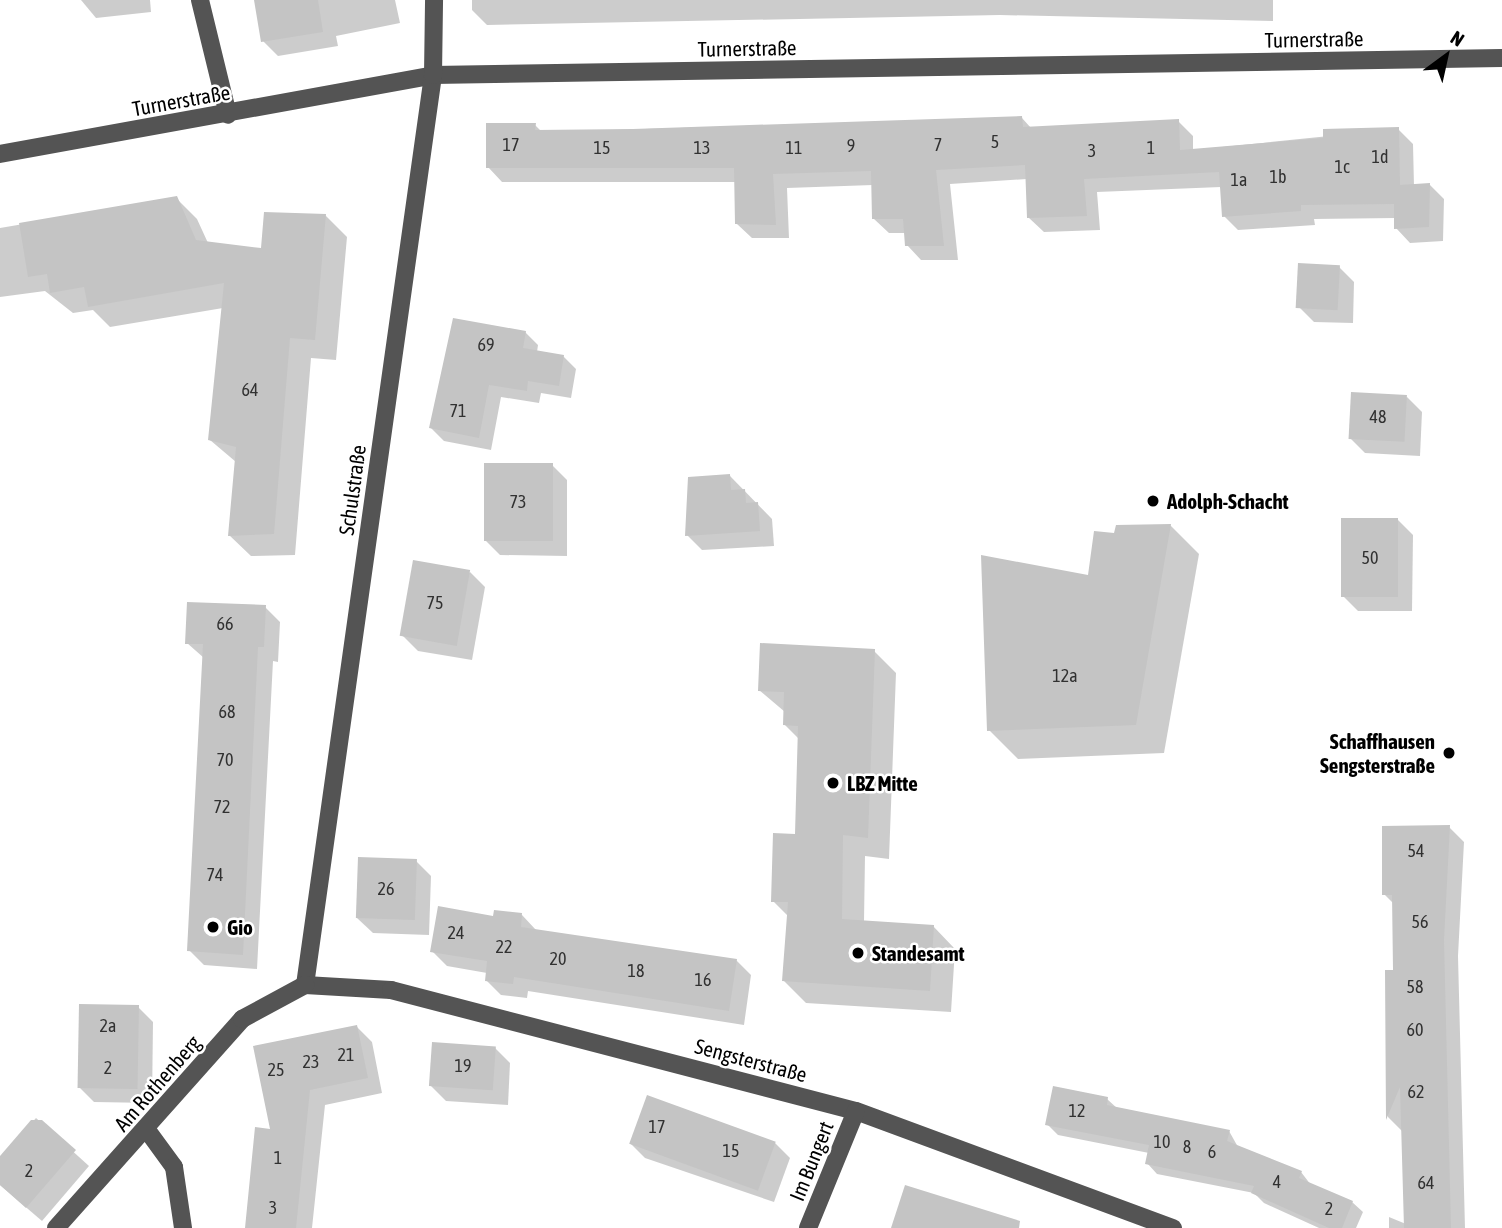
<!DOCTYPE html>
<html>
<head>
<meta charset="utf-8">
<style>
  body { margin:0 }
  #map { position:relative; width:1502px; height:1228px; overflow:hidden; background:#fff; font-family:"Asap Condensed",sans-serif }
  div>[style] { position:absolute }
  .shadow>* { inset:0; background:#0003 }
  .building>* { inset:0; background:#c4c4c4; transform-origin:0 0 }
  .minor>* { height:18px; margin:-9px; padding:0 9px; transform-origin:9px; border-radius:9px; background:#545454 }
  .dots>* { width:19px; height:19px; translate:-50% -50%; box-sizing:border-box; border:4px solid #fff; border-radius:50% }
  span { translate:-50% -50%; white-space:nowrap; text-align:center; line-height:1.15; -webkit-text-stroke:5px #fff; paint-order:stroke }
  .number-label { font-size:18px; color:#313131 }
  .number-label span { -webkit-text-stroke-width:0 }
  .street-label { font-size:21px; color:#000 }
  .poi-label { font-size:21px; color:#000; font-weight:700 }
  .left { translate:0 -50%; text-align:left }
  .right { translate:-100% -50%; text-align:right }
  .north { position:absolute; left:1411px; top:21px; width:70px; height:70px; -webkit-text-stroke:5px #fff; paint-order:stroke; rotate:33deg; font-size:19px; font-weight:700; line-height:28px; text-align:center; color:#000 }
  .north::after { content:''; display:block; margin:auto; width:24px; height:32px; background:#000; clip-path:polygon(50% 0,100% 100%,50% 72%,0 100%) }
</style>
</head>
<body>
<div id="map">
  <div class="shadow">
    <div style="clip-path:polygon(81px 0,150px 0,151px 12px,96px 18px)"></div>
    <div style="clip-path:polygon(256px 0,395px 0,400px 23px,336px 36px,338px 46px,278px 56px,263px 41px)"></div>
    <div style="clip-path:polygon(472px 0,1273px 0,1273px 21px,1000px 15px,487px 25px,472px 10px)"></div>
    <div style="clip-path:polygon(1022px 118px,1031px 128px,1178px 121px,1193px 136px,1193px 150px,1398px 129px,1413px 144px,1414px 186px,1430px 185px,1444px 199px,1443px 241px,1410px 243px,1396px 228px,1396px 218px,1314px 219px,1315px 225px,1238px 230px,1224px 216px,1221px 187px,1097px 192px,1100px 230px,1044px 232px,1029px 218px,1027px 179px,950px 184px,958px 260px,921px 260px,907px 245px,906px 233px,889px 233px,874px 219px,873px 185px,787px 188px,789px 238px,752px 238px,737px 224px,736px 182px,502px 182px,488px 167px,535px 125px,542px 132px)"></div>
    <div style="clip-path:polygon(176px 198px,197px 219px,208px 243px,262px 250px,325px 215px,347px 237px,336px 360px,311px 358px,295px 555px,251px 556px,229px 535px,236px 462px,210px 440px,223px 308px,110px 327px,93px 310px,73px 313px,45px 291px,0 297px,0 228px)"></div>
    <div style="clip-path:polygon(1339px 267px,1354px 282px,1353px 323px,1314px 322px,1299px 307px)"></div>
    <div style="clip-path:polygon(525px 332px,538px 345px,537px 352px,563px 356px,576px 369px,571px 398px,541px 393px,539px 403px,501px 397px,491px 450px,444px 441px,431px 428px)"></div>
    <div style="clip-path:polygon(1407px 397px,1422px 412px,1420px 456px,1365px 453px,1350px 438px)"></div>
    <div style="clip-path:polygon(552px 465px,567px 480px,567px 556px,500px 555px,485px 540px)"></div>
    <div style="clip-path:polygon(730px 476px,772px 519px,774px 546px,702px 550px,687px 535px)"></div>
    <div style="clip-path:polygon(1398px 520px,1413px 535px,1412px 611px,1358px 611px,1343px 596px)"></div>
    <div style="clip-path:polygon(1170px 525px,1199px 554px,1164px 753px,1018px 759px,989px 730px,1116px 535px)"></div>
    <div style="clip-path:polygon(470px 572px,485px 587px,472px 660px,418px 651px,403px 636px)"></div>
    <div style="clip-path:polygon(265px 607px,280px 622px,278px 662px,273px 661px,257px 969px,204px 965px,189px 950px,204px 658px,187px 643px)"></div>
    <div style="clip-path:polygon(874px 651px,896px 673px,889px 859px,865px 856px,864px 922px,933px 926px,955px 949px,951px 1012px,806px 1003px,784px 981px,788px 916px,773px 901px,797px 836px,799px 739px,784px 724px,785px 712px,759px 690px)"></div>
    <div style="clip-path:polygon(1449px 827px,1464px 842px,1458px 956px,1465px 1228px,1389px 1228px,1389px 1217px,1406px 1224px,1403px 1132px,1388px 1117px,1387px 972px,1395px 972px,1394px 904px,1384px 894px)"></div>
    <div style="clip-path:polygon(416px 861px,431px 876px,429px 935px,373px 933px,357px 918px)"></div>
    <div style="clip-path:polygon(522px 915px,536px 930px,736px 960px,751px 975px,744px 1025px,528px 991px,527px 998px,501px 995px,486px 980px,487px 973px,447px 966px,432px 951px,495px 918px)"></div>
    <div style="clip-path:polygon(138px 1007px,153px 1022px,152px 1103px,94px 1102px,79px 1087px)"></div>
    <div style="clip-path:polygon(357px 1027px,372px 1042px,382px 1093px,325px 1105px,312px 1228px,246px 1228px,272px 1131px)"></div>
    <div style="clip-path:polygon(495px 1048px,510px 1063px,508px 1105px,446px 1101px,431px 1086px)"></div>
    <div style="clip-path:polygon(1107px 1099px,1118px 1109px,1229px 1131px,1238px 1147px,1301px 1172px,1311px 1185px,1352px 1202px,1363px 1212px,1356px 1228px,1319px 1228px,1264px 1203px,1254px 1193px,1157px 1174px,1147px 1163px,1149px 1153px,1058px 1135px,1047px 1124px)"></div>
    <div style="clip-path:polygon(36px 1118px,89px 1166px,42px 1221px,0 1185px,0 1159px)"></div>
    <div style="clip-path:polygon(630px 1143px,775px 1143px,790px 1158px,774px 1202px,645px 1158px)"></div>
  </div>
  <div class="building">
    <div style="clip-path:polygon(254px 0,318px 0,323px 32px,261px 42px)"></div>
    <div style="clip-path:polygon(1022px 116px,1023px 127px,1179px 119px,1180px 150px,1323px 138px,1323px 129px,1399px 127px,1400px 185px,1430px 183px,1429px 227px,1394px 229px,1394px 204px,1301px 205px,1301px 211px,1222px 217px,1219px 172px,1084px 179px,1087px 216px,1027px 218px,1025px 165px,936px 170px,944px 246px,905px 246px,903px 219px,872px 219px,871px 171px,773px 174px,776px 225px,735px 224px,734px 168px,486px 168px,486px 123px,536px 123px,535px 130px,633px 129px)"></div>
    <div style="clip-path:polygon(177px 196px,196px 240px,261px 248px,264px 212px,326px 214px,315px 340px,290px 338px,274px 534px,228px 536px,236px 447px,208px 440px,224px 283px,88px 307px,84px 287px,50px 293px,47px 274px,28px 277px,19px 223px)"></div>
    <div style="left:1298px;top:263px;width:42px;height:45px;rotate:3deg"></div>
    <div style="clip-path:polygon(453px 318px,526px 331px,523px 348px,564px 355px,559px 386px,528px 381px,527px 391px,489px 385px,479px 438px,429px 428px)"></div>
    <div style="left:1351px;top:392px;width:56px;height:47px;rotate:3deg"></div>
    <div style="left:484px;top:463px;width:69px;height:78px"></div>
    <div style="clip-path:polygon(730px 474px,731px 490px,745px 489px,746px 503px,758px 502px,760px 531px,685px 536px,688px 477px)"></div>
    <div style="left:1398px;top:518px;width:79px;height:57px;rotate:90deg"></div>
    <div style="clip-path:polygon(1171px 524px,1136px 725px,987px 731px,981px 555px,1088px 575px,1094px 531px,1114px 533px,1116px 525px)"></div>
    <div style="left:413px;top:560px;width:58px;height:77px;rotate:10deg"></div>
    <div style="clip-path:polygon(187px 602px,266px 605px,264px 647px,258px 647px,243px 955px,187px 951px,203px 644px,185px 644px)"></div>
    <div style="clip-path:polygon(760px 643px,875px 649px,868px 838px,843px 835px,842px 919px,934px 925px,930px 991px,782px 981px,788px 902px,771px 902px,773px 833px,795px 834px,798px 726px,783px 725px,784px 692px,758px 691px)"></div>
    <div style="clip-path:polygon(1450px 825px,1444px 940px,1451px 1228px,1404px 1228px,1400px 1087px,1386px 1120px,1385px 970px,1393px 970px,1392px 895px,1382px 895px,1382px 826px)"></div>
    <div style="left:358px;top:857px;width:59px;height:61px;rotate:2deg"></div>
    <div style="clip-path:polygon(438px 906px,493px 916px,494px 910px,522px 913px,521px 927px,737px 959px,729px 1011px,514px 977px,513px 984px,485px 981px,487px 961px,430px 952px)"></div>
    <div style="left:79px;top:1004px;width:60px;height:84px;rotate:1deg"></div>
    <div style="clip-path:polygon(357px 1025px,368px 1078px,310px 1090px,296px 1228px,245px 1228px,255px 1127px,270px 1129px,253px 1046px)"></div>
    <div style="left:432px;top:1042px;width:64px;height:44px;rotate:4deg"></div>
    <div style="clip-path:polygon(1053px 1086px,1108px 1097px,1107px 1105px,1230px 1130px,1227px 1141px,1302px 1171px,1299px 1178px,1353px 1201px,1342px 1228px,1329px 1228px,1251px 1193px,1254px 1186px,1145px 1164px,1149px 1145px,1045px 1125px)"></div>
    <div style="left:647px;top:1095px;width:137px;height:52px;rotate:20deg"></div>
    <div style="clip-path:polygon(31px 1120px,42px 1120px,76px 1150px,26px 1208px,0 1185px,0 1156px)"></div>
    <div style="clip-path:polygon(905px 1185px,1020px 1221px,1019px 1228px,891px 1228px)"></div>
  </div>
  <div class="minor">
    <div style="left:200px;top:0;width:118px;rotate:76.3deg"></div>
    <div style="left:0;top:154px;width:440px;rotate:-10.3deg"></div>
    <div style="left:433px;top:75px;width:1069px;rotate:-0.91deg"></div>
    <div style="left:305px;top:985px;width:919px;rotate:-81.99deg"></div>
    <div style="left:433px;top:75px;width:75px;rotate:-89.2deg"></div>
    <div style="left:305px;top:985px;width:86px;rotate:3.3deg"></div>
    <div style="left:391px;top:990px;width:480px;rotate:14.6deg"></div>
    <div style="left:856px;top:1111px;width:338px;rotate:20.3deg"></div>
    <div style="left:147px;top:1130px;width:46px;rotate:53.9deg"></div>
    <div style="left:174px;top:1167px;width:62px;rotate:81.6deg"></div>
    <div style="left:56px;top:1228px;width:280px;rotate:-48.3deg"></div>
    <div style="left:242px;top:1019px;width:72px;rotate:-28.4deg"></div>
    <div style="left:808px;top:1228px;width:126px;rotate:-67.7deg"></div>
  </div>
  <div class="dots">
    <div style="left:1153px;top:501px;background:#000"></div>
    <div style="left:1449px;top:753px;background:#000"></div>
    <div style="left:833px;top:783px;background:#000"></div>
    <div style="left:213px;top:927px;background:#000"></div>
    <div style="left:858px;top:953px;background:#000"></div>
  </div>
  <div class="number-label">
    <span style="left:995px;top:142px">5</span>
    <span style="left:511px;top:145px">17</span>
    <span style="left:938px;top:145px">7</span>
    <span style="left:851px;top:146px">9</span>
    <span style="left:602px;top:148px">15</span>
    <span style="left:702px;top:148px">13</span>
    <span style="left:794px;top:148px">11</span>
    <span style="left:1151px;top:148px">1</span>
    <span style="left:1092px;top:151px">3</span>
    <span style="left:1380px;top:157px">1d</span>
    <span style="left:1342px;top:167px">1c</span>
    <span style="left:1278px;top:177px">1b</span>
    <span style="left:1239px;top:180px">1a</span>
    <span style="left:486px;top:345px">69</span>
    <span style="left:250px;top:390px">64</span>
    <span style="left:458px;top:411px">71</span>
    <span style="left:1378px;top:417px">48</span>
    <span style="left:518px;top:502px">73</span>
    <span style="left:1370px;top:558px">50</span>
    <span style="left:435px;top:603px">75</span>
    <span style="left:225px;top:624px">66</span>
    <span style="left:1065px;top:676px">12a</span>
    <span style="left:227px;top:712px">68</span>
    <span style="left:225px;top:760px">70</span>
    <span style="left:222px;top:807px">72</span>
    <span style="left:1416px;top:851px">54</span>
    <span style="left:215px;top:875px">74</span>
    <span style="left:386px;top:889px">26</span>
    <span style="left:1420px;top:922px">56</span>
    <span style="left:456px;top:933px">24</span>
    <span style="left:504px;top:947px">22</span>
    <span style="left:558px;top:959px">20</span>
    <span style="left:636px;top:971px">18</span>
    <span style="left:703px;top:980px">16</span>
    <span style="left:1415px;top:987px">58</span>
    <span style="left:108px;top:1026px">2a</span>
    <span style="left:1415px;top:1030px">60</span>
    <span style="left:346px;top:1055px">21</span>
    <span style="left:311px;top:1062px">23</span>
    <span style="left:463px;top:1066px">19</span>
    <span style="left:108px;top:1068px">2</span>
    <span style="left:276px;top:1070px">25</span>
    <span style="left:1416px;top:1092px">62</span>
    <span style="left:1077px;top:1111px">12</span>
    <span style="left:657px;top:1127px">17</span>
    <span style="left:1162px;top:1142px">10</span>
    <span style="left:1187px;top:1147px">8</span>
    <span style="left:731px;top:1151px">15</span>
    <span style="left:1212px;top:1152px">6</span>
    <span style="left:278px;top:1158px">1</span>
    <span style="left:29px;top:1171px">2</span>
    <span style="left:1277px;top:1182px">4</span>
    <span style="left:1426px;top:1183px">64</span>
    <span style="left:273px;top:1208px">3</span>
    <span style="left:1329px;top:1209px">2</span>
  </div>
  <div class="street-label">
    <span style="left:1314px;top:39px;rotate:-1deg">Turnerstraße</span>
    <span style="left:747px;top:48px;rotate:-1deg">Turnerstraße</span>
    <span style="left:181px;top:100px;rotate:-10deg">Turnerstraße</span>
    <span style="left:352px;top:490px;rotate:-82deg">Schulstraße</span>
    <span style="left:751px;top:1060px;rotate:15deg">Sengsterstraße</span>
    <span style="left:157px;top:1083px;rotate:-49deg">Am Rothenberg</span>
    <span style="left:811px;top:1161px;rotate:-68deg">Im Bungert</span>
  </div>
  <div class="poi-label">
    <span class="left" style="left:1167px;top:501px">Adolph-Schacht</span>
    <span class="right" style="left:1435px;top:753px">Schaffhausen<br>Sengsterstraße</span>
    <span class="left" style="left:847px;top:783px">LBZ Mitte</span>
    <span class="left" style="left:227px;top:927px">Gio</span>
    <span class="left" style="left:872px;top:953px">Standesamt</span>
  </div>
  <div class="north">N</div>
</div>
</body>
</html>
